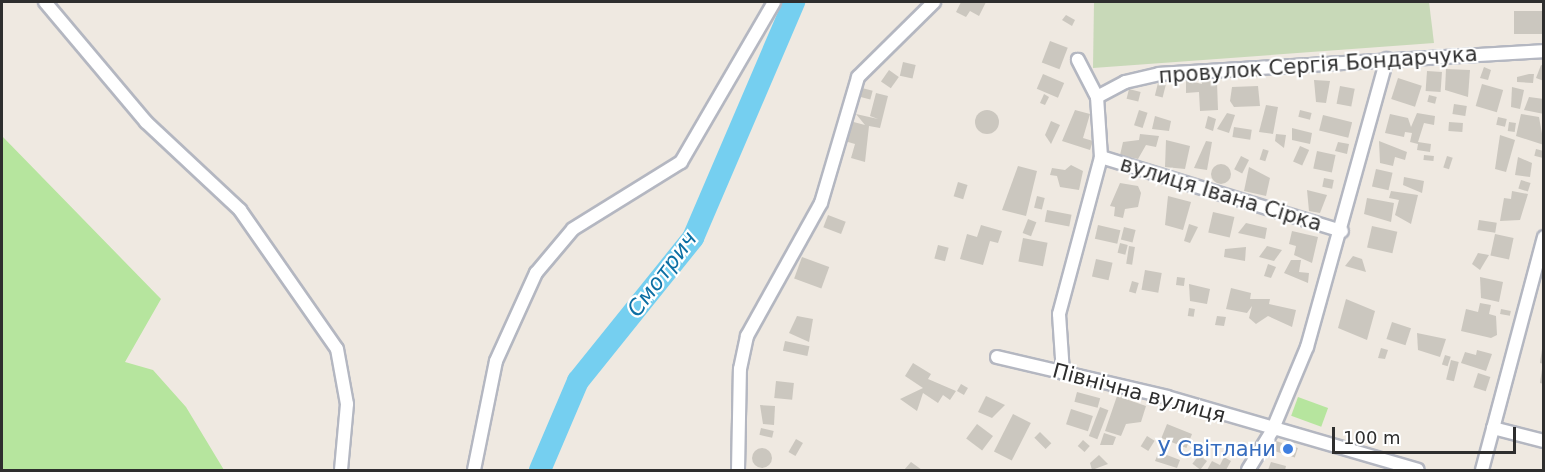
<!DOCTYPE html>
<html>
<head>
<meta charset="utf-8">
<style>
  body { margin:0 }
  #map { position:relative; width:1545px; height:472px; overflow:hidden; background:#efe9e1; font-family:"DejaVu Sans",sans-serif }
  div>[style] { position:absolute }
  .green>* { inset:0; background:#b6e59e; transform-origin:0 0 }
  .cemetery>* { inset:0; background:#c8d9b8 }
  .river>* { height:22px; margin:-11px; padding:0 11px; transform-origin:11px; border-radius:11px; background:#75cff0 }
  .building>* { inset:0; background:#cbc7bf; transform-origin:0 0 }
  .round { border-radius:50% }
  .roads { filter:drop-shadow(2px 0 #b4b7c1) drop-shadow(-2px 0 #b4b7c1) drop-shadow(0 2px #b4b7c1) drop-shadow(0 -2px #b4b7c1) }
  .minor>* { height:12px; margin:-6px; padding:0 6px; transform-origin:6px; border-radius:6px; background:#fff }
  .dots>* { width:16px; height:16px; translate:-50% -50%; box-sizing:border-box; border:3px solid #fff; border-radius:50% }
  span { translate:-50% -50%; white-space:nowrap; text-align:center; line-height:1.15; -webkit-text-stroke:4.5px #fff; paint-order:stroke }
  .street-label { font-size:21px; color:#2e2e2e }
  .shop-label { font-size:21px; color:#366cbe }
  .right { translate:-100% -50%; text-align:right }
  .water-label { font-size:22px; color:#0d6fa3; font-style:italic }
  .frame { position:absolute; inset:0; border:3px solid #2e2e2e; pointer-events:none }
  .scale { position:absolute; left:1332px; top:427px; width:184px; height:27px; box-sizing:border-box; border:3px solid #2e2e2e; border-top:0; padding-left:8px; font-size:18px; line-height:21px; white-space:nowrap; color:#2e2e2e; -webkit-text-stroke:4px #fff; paint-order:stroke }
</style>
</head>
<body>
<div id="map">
  <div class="green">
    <div style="clip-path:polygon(2px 136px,161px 299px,125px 362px,153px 370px,186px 407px,224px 470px,2px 470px)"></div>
    <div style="left:1298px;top:397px;width:32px;height:20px;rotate:20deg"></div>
  </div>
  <div class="cemetery">
    <div style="clip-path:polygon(1094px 2px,1429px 2px,1434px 43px,1093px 68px)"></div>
  </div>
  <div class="river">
    <div style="left:540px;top:470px;width:97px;rotate:-66.9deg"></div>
    <div style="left:578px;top:381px;width:184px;rotate:-51.2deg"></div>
    <div style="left:693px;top:238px;width:257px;rotate:-66.8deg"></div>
  </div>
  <div class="building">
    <div style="clip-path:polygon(961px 2px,966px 3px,986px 2px,979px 16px,970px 11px,966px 17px,956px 12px)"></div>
    <div style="left:1544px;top:11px;width:23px;height:30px;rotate:90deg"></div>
    <div style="clip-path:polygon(1066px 15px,1075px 20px,1072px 26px,1062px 20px)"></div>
    <div style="left:1050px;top:41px;width:19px;height:23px;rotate:21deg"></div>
    <div style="left:903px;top:62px;width:13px;height:14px;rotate:13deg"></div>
    <div style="clip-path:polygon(1541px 65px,1544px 66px,1544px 81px,1536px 78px)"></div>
    <div style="clip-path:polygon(1484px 67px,1491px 70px,1488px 80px,1480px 78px)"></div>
    <div style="clip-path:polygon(1446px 69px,1470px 70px,1468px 97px,1445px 90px)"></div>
    <div style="left:889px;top:70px;width:12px;height:14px;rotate:35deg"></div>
    <div style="left:1427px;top:71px;width:15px;height:20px;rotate:4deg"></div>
    <div style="left:1043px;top:74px;width:23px;height:16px;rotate:23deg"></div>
    <div style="clip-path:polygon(1529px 74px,1534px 74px,1533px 83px,1517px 82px,1517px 77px)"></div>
    <div style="left:1398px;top:78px;width:25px;height:22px;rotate:18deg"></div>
    <div style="clip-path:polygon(1201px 79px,1217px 82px,1218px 110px,1200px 111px,1199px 92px,1186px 93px,1186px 80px,1202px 84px)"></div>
    <div style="clip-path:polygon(1314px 80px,1330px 81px,1326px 103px,1316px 102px)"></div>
    <div style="left:1158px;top:83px;width:8px;height:13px;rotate:14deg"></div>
    <div style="left:1482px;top:84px;width:22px;height:23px;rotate:16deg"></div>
    <div style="clip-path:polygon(1258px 86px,1260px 106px,1234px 107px,1230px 101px,1232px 87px)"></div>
    <div style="left:1340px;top:86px;width:15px;height:18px;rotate:11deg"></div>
    <div style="clip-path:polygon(1512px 87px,1524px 90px,1520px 109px,1511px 107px)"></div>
    <div style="left:862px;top:88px;width:11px;height:9px;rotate:15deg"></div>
    <div style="left:1129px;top:89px;width:12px;height:10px;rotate:14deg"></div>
    <div style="clip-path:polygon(876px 93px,888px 96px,880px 128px,869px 126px,865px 162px,851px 158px,855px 144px,841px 140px,846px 120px,865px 125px,856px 114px,878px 119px,870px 116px)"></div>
    <div style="clip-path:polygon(1044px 94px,1049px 97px,1045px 105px,1040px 103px)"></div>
    <div style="left:1429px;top:95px;width:8px;height:7px;rotate:14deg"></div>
    <div style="clip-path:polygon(1529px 97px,1544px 99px,1544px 114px,1524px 110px)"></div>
    <div style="left:1454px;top:104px;width:13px;height:10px;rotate:9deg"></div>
    <div style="clip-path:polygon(1266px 105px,1278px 107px,1273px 134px,1259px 132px)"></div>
    <div style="clip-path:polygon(1075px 110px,1090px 114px,1083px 138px,1093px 141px,1090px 150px,1062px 141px)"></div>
    <div style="left:1139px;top:110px;width:9px;height:16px;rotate:18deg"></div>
    <div style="left:1300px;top:110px;width:12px;height:7px;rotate:14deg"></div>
    <div class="round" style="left:975px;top:110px;width:24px;height:24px"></div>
    <div style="clip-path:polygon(1227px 113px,1235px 115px,1229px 133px,1217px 129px)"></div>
    <div style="clip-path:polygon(1417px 113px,1435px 116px,1434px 125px,1424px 123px,1418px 142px,1431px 144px,1430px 152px,1417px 150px,1418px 144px,1410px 142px,1412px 133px,1405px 132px,1404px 137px,1385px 133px,1390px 114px,1408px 118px,1411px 127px)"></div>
    <div style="clip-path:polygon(1521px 114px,1539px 117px,1544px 145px,1516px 136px)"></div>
    <div style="left:1323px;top:115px;width:30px;height:16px;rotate:14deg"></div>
    <div style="clip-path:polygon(1155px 116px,1171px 121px,1169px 131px,1152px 129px)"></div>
    <div style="clip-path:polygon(1208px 116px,1216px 119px,1213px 131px,1205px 128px)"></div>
    <div style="left:1498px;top:117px;width:9px;height:8px;rotate:13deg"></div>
    <div style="clip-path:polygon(1051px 121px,1060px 125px,1051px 144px,1045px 135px)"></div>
    <div style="left:1449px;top:122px;width:14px;height:9px;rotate:4deg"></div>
    <div style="left:1509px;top:122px;width:7px;height:9px;rotate:8deg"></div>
    <div style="left:1234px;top:127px;width:18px;height:10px;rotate:9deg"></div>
    <div style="clip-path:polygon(1292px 128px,1312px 133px,1310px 144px,1292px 140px)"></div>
    <div style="clip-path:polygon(1140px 134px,1159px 136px,1156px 147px,1146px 145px,1138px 159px,1120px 155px,1123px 142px,1139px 140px)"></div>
    <div style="clip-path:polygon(1276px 134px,1286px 135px,1284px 148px,1275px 141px)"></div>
    <div style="clip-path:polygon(1500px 135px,1515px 140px,1506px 172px,1495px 169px)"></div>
    <div style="clip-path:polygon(1166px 140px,1190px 146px,1185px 169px,1165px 167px)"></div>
    <div style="clip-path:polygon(1206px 141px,1212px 142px,1207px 170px,1194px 168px)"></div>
    <div style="clip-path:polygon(1379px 141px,1407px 152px,1405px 160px,1395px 157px,1393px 166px,1380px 163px)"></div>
    <div style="clip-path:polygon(1338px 142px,1349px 144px,1347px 154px,1335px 151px)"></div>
    <div style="left:1300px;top:146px;width:10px;height:17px;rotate:24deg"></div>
    <div style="left:1263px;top:149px;width:6px;height:11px;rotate:18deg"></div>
    <div style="left:1536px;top:149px;width:8px;height:7px;rotate:14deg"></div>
    <div style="left:1317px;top:151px;width:19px;height:18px;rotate:12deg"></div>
    <div style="left:1424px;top:155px;width:10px;height:5px;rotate:6deg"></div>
    <div style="left:1241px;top:156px;width:9px;height:15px;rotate:27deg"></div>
    <div style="left:1447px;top:156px;width:6px;height:12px;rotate:18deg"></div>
    <div style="clip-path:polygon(1518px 157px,1532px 163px,1530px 177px,1515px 175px)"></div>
    <div class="round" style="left:1211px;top:164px;width:20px;height:20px"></div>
    <div style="clip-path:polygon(1071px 165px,1083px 171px,1079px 190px,1060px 187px,1057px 176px,1050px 175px,1052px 168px,1065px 170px)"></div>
    <div style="clip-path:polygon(1018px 166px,1037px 171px,1026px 216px,1002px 210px)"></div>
    <div style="clip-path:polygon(1249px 167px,1270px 178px,1266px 196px,1244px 191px)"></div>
    <div style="left:1376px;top:169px;width:17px;height:18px;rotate:13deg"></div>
    <div style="clip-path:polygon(1404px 177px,1424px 181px,1422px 193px,1403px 185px)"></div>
    <div style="left:1324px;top:178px;width:10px;height:9px;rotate:11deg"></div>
    <div style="left:1521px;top:180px;width:10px;height:9px;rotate:17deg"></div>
    <div style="left:958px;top:182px;width:10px;height:15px;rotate:17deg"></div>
    <div style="clip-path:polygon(1120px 183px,1138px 186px,1141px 193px,1138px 207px,1125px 209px,1123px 218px,1114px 216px,1115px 207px,1110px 206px)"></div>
    <div style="clip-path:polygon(1307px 190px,1327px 195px,1320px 213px,1309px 211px)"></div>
    <div style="clip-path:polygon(1391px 191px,1418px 195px,1411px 224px,1395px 215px,1399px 200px,1389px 198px)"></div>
    <div style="clip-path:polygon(1512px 191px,1528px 194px,1520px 220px,1500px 221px,1504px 198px,1511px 199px)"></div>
    <div style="left:1037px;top:196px;width:8px;height:12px;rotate:14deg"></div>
    <div style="clip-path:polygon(1168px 196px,1191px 202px,1183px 230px,1165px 225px)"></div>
    <div style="clip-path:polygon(1367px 198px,1394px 203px,1391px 222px,1364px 214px)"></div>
    <div style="left:1047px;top:210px;width:25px;height:12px;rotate:11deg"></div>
    <div style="left:1213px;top:212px;width:22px;height:21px;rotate:13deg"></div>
    <div style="left:828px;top:215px;width:19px;height:13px;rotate:21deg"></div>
    <div style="left:1028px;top:219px;width:9px;height:15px;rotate:21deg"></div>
    <div style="left:1479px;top:220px;width:18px;height:10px;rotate:9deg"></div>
    <div style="clip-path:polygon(1246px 223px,1267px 228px,1265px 239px,1238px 233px)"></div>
    <div style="clip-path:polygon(1189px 224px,1198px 227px,1190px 243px,1184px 241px)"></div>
    <div style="clip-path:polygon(981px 225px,1002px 231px,998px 243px,990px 241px,983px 265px,960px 259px,967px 234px,977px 237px)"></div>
    <div style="left:1098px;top:225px;width:23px;height:14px;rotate:13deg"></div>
    <div style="left:1372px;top:226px;width:26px;height:22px;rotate:13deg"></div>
    <div style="left:1124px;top:227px;width:12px;height:13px;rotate:14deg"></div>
    <div style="clip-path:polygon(1292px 231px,1318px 237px,1312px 263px,1294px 255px,1296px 246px,1289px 244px)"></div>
    <div style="left:1495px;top:234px;width:19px;height:22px;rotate:12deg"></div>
    <div style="left:1023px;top:238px;width:25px;height:24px;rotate:11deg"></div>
    <div style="left:1120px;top:243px;width:8px;height:10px;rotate:14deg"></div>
    <div style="left:938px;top:245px;width:11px;height:14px;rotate:15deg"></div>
    <div style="left:1129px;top:246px;width:6px;height:18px;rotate:9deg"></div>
    <div style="clip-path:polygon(1267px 246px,1282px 250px,1274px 261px,1259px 257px)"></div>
    <div style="clip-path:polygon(1246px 247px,1245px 261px,1224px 257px,1225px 249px)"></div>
    <div style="clip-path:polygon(1478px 253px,1489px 255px,1480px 270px,1472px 264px)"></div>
    <div style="clip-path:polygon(1353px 256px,1362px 259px,1366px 272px,1345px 266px)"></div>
    <div style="left:802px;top:257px;width:29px;height:23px;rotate:20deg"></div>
    <div style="left:1096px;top:259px;width:17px;height:18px;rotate:13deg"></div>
    <div style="clip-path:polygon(1291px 260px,1301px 260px,1299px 272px,1309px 273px,1308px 283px,1284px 273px)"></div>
    <div style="clip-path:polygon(1268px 264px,1276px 267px,1271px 278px,1264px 276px)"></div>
    <div style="left:1145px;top:270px;width:17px;height:20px;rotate:10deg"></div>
    <div style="left:1177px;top:277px;width:8px;height:8px;rotate:7deg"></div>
    <div style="clip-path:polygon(1480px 277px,1503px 282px,1499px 302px,1481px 298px)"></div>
    <div style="left:1132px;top:281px;width:7px;height:11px;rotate:16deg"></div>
    <div style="clip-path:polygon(1189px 284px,1210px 289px,1207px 304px,1190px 301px)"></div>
    <div style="clip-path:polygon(1231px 288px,1251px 293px,1250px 299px,1270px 299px,1269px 304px,1296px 310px,1292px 327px,1268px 316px,1256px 324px,1249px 318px,1252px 306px,1247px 313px,1226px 309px)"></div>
    <div style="clip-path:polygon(1346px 299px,1375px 311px,1367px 340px,1338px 328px)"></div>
    <div style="clip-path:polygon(1480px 303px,1491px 305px,1489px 314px,1496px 316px,1497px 335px,1491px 338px,1461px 331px,1466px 309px,1478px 312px)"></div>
    <div style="left:1189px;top:308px;width:6px;height:8px;rotate:9deg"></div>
    <div style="left:1501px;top:309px;width:10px;height:5px;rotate:11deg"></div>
    <div style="clip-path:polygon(797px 316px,813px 319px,809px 342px,789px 333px)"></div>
    <div style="clip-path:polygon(1217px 316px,1226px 317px,1224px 326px,1215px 325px)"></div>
    <div style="left:1392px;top:322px;width:20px;height:18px;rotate:18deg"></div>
    <div style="clip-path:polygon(1417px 333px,1446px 339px,1440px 357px,1418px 350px)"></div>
    <div style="left:785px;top:341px;width:25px;height:10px;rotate:12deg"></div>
    <div style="clip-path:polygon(1381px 348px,1388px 350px,1385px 359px,1378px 358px)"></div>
    <div style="clip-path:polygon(1542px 349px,1544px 349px,1544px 364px,1540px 363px)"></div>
    <div style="clip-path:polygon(1477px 350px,1492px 354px,1486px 371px,1461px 363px,1465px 352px,1476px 355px)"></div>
    <div style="left:1445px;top:355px;width:6px;height:10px;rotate:18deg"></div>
    <div style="left:1451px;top:360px;width:8px;height:20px;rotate:14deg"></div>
    <div style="clip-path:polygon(913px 363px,931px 374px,928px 379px,956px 391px,950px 400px,943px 395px,938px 403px,923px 393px,917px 411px,900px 399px,923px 388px,905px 376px)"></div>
    <div style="clip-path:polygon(1542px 369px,1544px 369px,1544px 384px,1540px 383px)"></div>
    <div style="left:1478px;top:373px;width:13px;height:15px;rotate:18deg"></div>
    <div style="left:776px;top:381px;width:18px;height:17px;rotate:6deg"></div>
    <div style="left:961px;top:384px;width:8px;height:8px;rotate:30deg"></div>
    <div style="left:1077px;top:392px;width:24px;height:10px;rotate:15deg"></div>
    <div style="clip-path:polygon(986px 396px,1005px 405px,992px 418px,978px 412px)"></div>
    <div style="clip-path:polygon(1117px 396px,1146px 406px,1141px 422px,1126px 424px,1121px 436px,1105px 431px)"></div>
    <div style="clip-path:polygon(760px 405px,775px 406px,774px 425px,763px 424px)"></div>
    <div style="left:1100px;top:407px;width:9px;height:31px;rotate:21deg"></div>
    <div style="left:1071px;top:409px;width:23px;height:16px;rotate:18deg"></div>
    <div style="left:1013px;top:414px;width:20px;height:42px;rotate:27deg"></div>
    <div style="left:977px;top:424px;width:20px;height:18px;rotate:37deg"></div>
    <div style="left:1167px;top:424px;width:27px;height:15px;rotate:22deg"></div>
    <div style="left:761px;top:428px;width:13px;height:7px;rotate:13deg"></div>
    <div style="left:1040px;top:432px;width:16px;height:8px;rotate:45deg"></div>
    <div style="clip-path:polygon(1104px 433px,1116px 437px,1113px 445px,1100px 445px)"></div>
    <div style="left:1147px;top:436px;width:9px;height:12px;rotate:32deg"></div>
    <div style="left:796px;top:439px;width:8px;height:15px;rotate:30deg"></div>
    <div style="left:1083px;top:440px;width:9px;height:8px;rotate:41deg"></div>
    <div style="left:1276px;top:441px;width:23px;height:10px;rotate:18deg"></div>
    <div class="round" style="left:752px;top:448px;width:20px;height:20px"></div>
    <div style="clip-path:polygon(1159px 452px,1180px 460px,1177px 468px,1155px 461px)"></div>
    <div style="clip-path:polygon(1099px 455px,1108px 464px,1092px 470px,1090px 463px)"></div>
    <div style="left:1199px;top:455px;width:10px;height:11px;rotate:37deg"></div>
    <div style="clip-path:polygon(1224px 457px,1231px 461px,1226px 470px,1207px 470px,1212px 461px,1220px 465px)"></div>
    <div style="clip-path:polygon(911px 462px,922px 470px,904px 470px)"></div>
    <div style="clip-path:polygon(1271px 462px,1286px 466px,1285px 470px,1268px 470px)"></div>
  </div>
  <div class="roads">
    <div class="minor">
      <div style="left:45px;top:2px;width:157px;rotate:49.9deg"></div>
      <div style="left:146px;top:122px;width:129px;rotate:43.1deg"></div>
      <div style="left:240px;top:210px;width:169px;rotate:55.1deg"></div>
      <div style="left:337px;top:349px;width:56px;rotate:79.7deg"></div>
      <div style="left:347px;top:404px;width:66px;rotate:95.2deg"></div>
      <div style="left:1097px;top:97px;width:32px;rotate:-28deg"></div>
      <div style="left:1125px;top:82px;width:35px;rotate:-13deg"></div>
      <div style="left:1159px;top:74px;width:386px;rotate:-3.4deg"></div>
      <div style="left:1101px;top:157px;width:252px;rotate:17.1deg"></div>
      <div style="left:997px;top:357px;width:175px;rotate:13.2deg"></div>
      <div style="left:1167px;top:397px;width:261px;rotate:16.2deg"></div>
      <div style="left:1063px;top:373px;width:59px;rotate:-93.9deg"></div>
      <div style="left:1059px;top:314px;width:163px;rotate:-75deg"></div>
      <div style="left:1101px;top:157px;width:60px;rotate:-93.8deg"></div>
      <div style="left:1097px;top:97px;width:42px;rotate:-117.2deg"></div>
      <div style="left:1493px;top:428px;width:53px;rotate:14.3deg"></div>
      <div style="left:474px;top:470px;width:111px;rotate:-78.6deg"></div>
      <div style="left:496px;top:361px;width:97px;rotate:-65.6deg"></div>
      <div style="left:536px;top:273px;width:57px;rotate:-49.9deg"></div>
      <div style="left:573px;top:229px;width:127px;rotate:-31.8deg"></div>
      <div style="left:681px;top:162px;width:185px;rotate:-59.8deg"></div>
      <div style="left:738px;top:470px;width:101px;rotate:-88.9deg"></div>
      <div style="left:740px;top:369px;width:34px;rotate:-78deg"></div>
      <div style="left:747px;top:336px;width:152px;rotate:-60.9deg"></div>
      <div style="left:821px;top:203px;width:131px;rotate:-73.6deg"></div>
      <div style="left:858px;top:77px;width:107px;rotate:-44.6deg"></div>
      <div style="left:1248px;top:470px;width:46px;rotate:-58.4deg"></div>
      <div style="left:1272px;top:431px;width:91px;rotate:-67.4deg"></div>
      <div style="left:1307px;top:347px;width:299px;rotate:-74.5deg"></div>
      <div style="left:1482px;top:470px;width:241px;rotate:-75.1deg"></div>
    </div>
  </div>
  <div class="dots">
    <div style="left:1288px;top:449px;background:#3f7fe0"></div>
  </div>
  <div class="street-label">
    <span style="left:1318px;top:65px;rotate:-4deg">провулок Сергія Бондарчука</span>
    <span style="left:1221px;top:194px;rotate:17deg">вулиця Івана Сірка</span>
    <span style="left:1139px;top:393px;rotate:15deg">Північна вулиця</span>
  </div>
  <div class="shop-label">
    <span class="right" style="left:1276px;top:449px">У Світлани</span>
  </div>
  <div class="water-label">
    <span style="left:662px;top:274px;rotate:-53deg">Смотрич</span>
  </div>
  <div class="frame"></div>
  <div class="scale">100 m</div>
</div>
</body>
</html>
